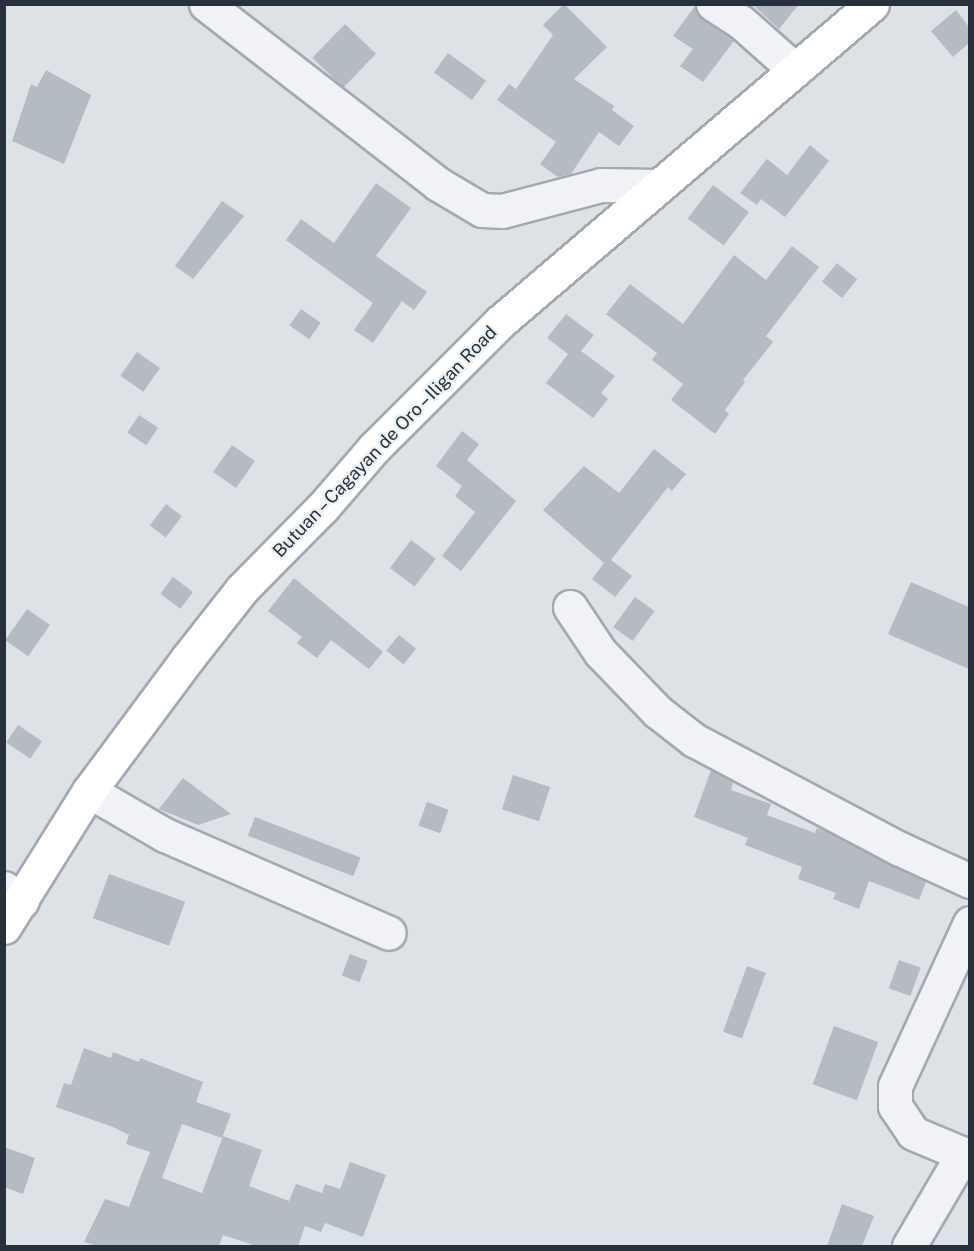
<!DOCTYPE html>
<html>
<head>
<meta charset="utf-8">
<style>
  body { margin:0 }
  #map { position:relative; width:974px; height:1251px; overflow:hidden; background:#dde2e7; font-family:"Public Sans",sans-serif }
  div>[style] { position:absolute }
  .building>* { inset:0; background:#b5bbc3; transform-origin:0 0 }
  .roads { filter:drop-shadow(2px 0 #a3a9b1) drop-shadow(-2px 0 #a3a9b1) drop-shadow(0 2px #a3a9b1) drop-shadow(0 -2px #a3a9b1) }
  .minor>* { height:33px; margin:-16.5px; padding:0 16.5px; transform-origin:16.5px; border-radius:16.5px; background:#f0f2f5 }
  .highway>* { height:33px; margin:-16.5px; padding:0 16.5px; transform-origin:16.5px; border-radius:16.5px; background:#fff }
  span { translate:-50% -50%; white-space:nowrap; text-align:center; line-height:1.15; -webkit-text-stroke:4.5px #ecf1f4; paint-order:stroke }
  .street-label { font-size:18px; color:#27313d }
  .frame { position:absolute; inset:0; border:6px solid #27313d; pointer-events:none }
</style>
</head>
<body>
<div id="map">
  <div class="building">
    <div style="clip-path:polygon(564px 4px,607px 47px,574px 79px,614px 106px,612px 110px,634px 126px,619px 146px,599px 132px,571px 174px,558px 177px,540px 164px,556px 142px,497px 100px,509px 84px,516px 89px,553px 35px,543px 25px)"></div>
    <div style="clip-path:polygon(752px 4px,799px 4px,779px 29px)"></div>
    <div style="clip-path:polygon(695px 6px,702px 19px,734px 41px,703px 82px,680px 66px,693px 49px,673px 36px)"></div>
    <div style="clip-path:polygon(956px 10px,969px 27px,969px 43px,953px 57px,931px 31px)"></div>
    <div style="left:345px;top:24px;width:43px;height:47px;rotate:44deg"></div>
    <div style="left:448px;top:53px;width:47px;height:24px;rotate:36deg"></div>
    <div style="clip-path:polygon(46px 70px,91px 95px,64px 164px,12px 141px,31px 84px,37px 87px)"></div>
    <div style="clip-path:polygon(810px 145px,829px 161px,785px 217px,761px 199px,757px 205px,740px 193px,767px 159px,787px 175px)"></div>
    <div style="clip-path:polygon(376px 183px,411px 208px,376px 256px,427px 292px,414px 310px,402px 301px,373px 343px,354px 330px,373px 303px,286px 240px,301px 219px,334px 243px)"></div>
    <div style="left:713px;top:185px;width:45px;height:42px;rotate:37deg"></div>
    <div style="clip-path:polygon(222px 201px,244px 216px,193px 279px,175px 266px)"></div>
    <div style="clip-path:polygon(792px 246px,819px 267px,766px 336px,773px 342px,743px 380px,745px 382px,725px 410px,729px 414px,715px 434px,671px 400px,683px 384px,652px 360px,657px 353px,606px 314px,630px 284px,683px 324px,734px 255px,766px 280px)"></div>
    <div style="left:837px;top:263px;width:26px;height:24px;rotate:39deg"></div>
    <div style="left:301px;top:309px;width:24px;height:20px;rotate:35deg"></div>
    <div style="clip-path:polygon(566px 314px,594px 335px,581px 351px,615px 376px,601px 393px,608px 399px,593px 418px,546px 383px,568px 354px,547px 338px)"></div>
    <div style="left:137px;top:352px;width:28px;height:29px;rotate:35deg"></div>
    <div style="left:139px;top:415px;width:23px;height:21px;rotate:34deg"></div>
    <div style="clip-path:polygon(462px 431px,479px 444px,467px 460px,516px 501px,461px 571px,442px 556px,475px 512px,455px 496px,462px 486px,436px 466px)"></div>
    <div style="left:232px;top:445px;width:28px;height:33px;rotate:35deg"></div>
    <div style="clip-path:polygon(654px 449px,686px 474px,672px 491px,668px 487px,611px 560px,632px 576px,615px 597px,592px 579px,604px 563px,543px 510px,584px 466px,619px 493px)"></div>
    <div style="left:166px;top:504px;width:20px;height:27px;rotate:37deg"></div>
    <div style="left:411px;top:540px;width:31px;height:35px;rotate:37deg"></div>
    <div style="left:173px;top:577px;width:25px;height:21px;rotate:37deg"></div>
    <div style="clip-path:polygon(294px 578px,383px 652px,369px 669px,331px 640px,317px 658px,297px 643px,302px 637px,268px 611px)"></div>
    <div style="clip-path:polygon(911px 582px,969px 607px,969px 669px,888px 634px)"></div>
    <div style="left:635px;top:597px;width:24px;height:37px;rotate:36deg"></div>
    <div style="left:27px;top:609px;width:28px;height:38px;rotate:35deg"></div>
    <div style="left:399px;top:635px;width:22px;height:20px;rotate:39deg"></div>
    <div style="left:18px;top:725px;width:29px;height:21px;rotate:34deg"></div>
    <div style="clip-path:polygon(711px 770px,733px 782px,731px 790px,771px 804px,767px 815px,815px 833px,817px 828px,825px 831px,926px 882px,919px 900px,869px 881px,859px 909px,833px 899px,836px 893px,798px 879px,802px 867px,745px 845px,748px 838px,694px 817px)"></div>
    <div style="left:513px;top:775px;width:39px;height:36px;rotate:18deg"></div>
    <div style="clip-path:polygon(183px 778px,231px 814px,198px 825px,159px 809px)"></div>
    <div style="left:427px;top:802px;width:23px;height:25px;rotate:20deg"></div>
    <div style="left:255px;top:817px;width:113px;height:20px;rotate:21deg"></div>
    <div style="left:109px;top:874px;width:81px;height:47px;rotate:20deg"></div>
    <div style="left:350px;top:954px;width:19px;height:23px;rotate:21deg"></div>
    <div style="left:899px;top:960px;width:23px;height:30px;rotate:20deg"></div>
    <div style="left:747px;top:966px;width:20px;height:70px;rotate:20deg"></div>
    <div style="left:834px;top:1026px;width:47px;height:62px;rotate:20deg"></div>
    <div style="clip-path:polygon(84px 1048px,111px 1058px,113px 1052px,139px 1062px,140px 1058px,203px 1082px,196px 1102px,231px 1114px,222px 1138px,182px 1124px,162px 1178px,202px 1193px,223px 1136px,262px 1150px,249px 1186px,289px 1201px,296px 1184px,322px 1193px,325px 1184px,340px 1189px,350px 1162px,386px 1175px,363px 1237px,325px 1223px,321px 1232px,305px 1226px,298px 1246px,256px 1246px,223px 1235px,219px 1246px,97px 1246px,84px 1242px,105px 1199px,129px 1207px,150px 1152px,126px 1144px,129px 1135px,113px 1127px,56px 1107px,64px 1083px,71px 1085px)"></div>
    <div style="clip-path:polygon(4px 1147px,35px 1158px,23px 1194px,4px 1187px)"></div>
    <div style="clip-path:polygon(842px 1204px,874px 1216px,862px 1246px,827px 1246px)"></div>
  </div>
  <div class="roads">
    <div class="minor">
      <div style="left:206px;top:4px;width:294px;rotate:37.8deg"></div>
      <div style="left:438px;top:184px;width:51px;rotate:30.6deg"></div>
      <div style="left:482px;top:210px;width:20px;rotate:3deg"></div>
      <div style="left:502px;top:211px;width:102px;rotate:-14.7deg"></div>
      <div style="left:601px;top:185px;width:57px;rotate:1deg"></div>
      <div style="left:713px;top:4px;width:33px;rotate:33deg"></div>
      <div style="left:741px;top:22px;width:71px;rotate:41.6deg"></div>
      <div style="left:570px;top:607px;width:54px;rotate:56.3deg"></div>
      <div style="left:600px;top:652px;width:83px;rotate:46deg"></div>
      <div style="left:658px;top:712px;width:46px;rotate:37.9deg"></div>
      <div style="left:694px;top:740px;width:231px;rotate:27.9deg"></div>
      <div style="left:898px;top:848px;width:79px;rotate:24.6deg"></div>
      <div style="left:89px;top:791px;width:88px;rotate:30.1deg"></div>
      <div style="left:165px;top:835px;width:244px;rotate:23.6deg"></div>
      <div style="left:4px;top:888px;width:22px;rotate:36deg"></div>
      <div style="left:970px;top:923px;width:179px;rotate:114.7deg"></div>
      <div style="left:895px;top:1086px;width:20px;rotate:90deg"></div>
      <div style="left:895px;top:1106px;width:32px;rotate:56deg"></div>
      <div style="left:913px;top:1133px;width:62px;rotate:22.8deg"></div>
      <div style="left:909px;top:1246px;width:107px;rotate:-59.6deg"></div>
    </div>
    <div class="highway">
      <div style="left:4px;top:927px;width:160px;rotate:-58deg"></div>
      <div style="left:89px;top:791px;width:164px;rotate:-53.4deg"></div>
      <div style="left:187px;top:659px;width:89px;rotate:-51.8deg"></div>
      <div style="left:242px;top:589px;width:115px;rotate:-45.4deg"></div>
      <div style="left:323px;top:507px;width:78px;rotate:-49.2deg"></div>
      <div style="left:374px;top:448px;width:178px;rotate:-45deg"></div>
      <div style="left:500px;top:322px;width:489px;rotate:-40.5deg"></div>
    </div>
  </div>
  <div class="street-label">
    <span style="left:385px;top:442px;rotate:-46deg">Butuan – Cagayan de Oro – Iligan Road</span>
  </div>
  <div class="frame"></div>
</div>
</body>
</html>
